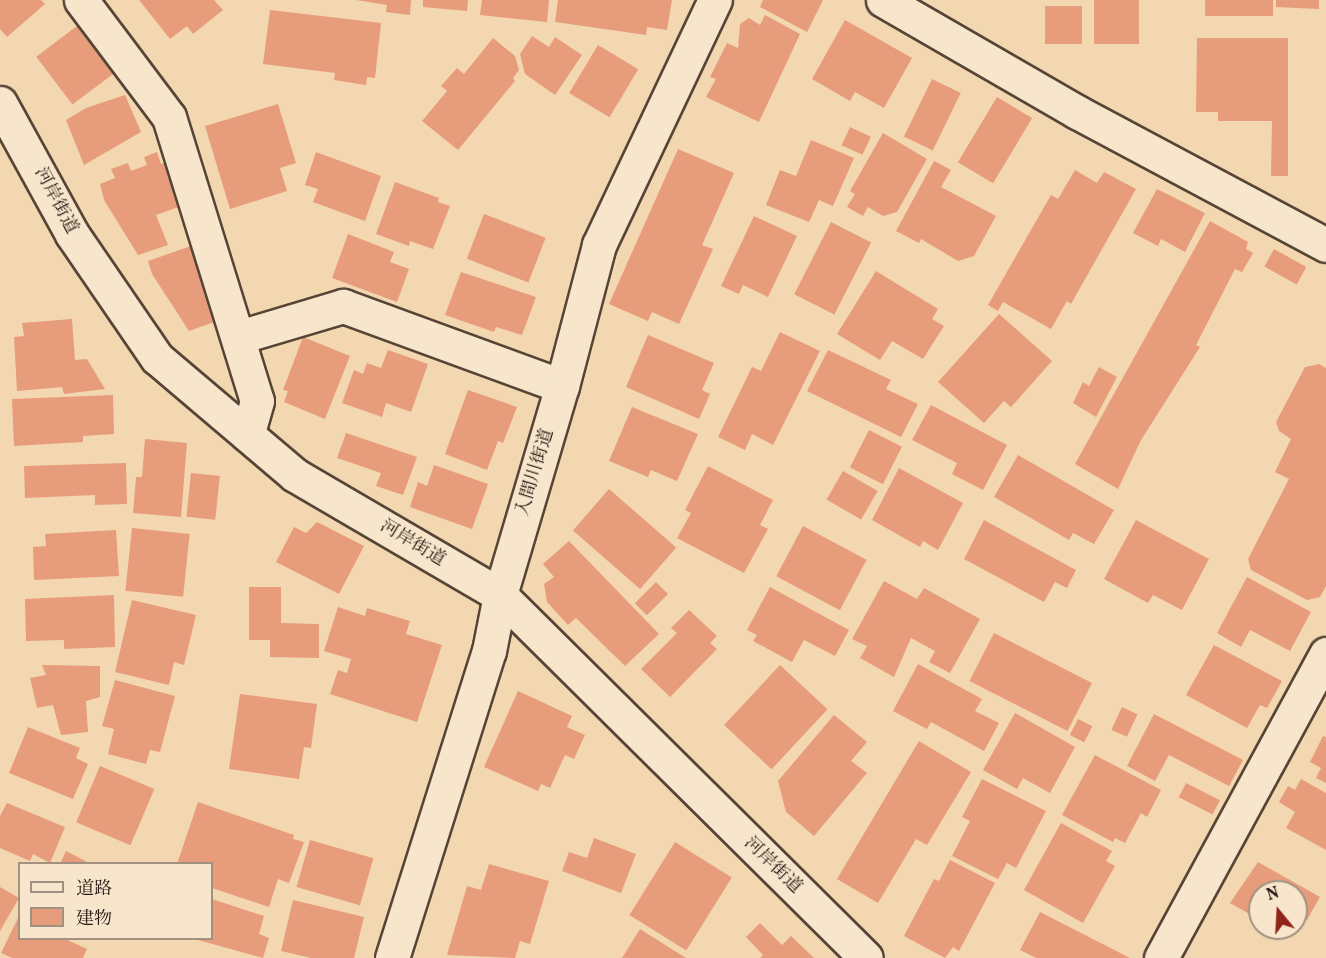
<!DOCTYPE html>
<html>
<head>
<meta charset="utf-8">
<style>
  body { margin:0 }
  #map { position:relative; width:1326px; height:958px; overflow:hidden; background:#f3d7b1; font-family:Vollkorn,"Noto Serif JP",serif }
  div>[style] { position:absolute }
  .building>* { inset:0; background:#e79c7b; transform-origin:0 0 }
  .roads { filter:drop-shadow(2px 0 #564537) drop-shadow(-2px 0 #564537) drop-shadow(0 2px #564537) drop-shadow(0 -2px #564537) }
  .minor>* { height:33px; margin:-16.5px; padding:0 16.5px; transform-origin:16.5px; border-radius:16.5px; background:#f7e5cc }
  span { translate:-50% -50%; white-space:nowrap; text-align:center; line-height:1.15; -webkit-text-stroke:5px #f7e5cc; paint-order:stroke }
  .street-label { font-size:18px; color:#22140e }
  .legend { position:absolute; left:18px; top:862px; width:195px; height:78px; box-sizing:border-box; background:#f7e5cc; border:2px solid #a29180; margin:0; padding:8px 10px; list-style:none; font-size:18px; color:#22140e }
  .legend li { display:flex; align-items:center; gap:12px; height:30px }
  .legend b { width:30px; border:2px solid #a29180 }
  .north { position:absolute; left:1248px; top:880px; width:60px; height:60px; box-sizing:border-box; background:#f7e5cc; border:2px solid #a29180; border-radius:50%; rotate:342deg; font-size:16px; font-weight:700; line-height:24px; text-align:center; color:#22140e }
  .north::after { content:''; display:block; margin:auto; width:21px; height:27px; background:#8f2418; clip-path:polygon(50% 0,100% 100%,50% 72%,0 100%) }
</style>
</head>
<body>
<div id="map">
  <div class="building">
    <div style="clip-path:polygon(0 0,41px 0,45px 4px,7px 37px,0 29px)"></div>
    <div style="clip-path:polygon(139px 0,214px 0,223px 10px,193px 34px,187px 26px,170px 39px)"></div>
    <div style="clip-path:polygon(356px 0,411px 0,410px 15px,386px 12px,387px 5px)"></div>
    <div style="clip-path:polygon(423px 0,468px 0,467px 11px,423px 7px)"></div>
    <div style="clip-path:polygon(482px 0,549px 0,547px 22px,480px 15px)"></div>
    <div style="clip-path:polygon(558px 0,672px 0,667px 30px,647px 27px,646px 35px,555px 22px)"></div>
    <div style="clip-path:polygon(763px 0,823px 0,807px 32px,760px 7px)"></div>
    <div style="left:1094px;top:0;width:45px;height:44px"></div>
    <div style="left:1205px;top:0;width:68px;height:16px"></div>
    <div style="clip-path:polygon(1276px 0,1319px 0,1319px 9px,1276px 7px)"></div>
    <div style="left:1045px;top:6px;width:37px;height:38px"></div>
    <div style="clip-path:polygon(270px 10px,381px 23px,375px 78px,367px 77px,366px 85px,334px 80px,335px 73px,263px 64px)"></div>
    <div style="clip-path:polygon(765px 15px,800px 34px,759px 122px,706px 97px,716px 79px,710px 77px,727px 43px,738px 48px,740px 24px,749px 18px,760px 25px)"></div>
    <div style="clip-path:polygon(845px 20px,912px 58px,884px 108px,855px 92px,850px 101px,812px 79px)"></div>
    <div style="left:77px;top:26px;width:60px;height:51px;rotate:53deg"></div>
    <div style="clip-path:polygon(532px 36px,549px 47px,555px 37px,582px 55px,555px 95px,525px 74px,520px 54px)"></div>
    <div style="clip-path:polygon(493px 38px,515px 56px,519px 70px,513px 78px,515px 81px,458px 150px,422px 121px,447px 91px,441px 86px,457px 68px,464px 74px)"></div>
    <div style="clip-path:polygon(1197px 38px,1288px 38px,1288px 176px,1271px 176px,1272px 121px,1218px 121px,1218px 112px,1196px 112px)"></div>
    <div style="left:598px;top:45px;width:47px;height:56px;rotate:31deg"></div>
    <div style="left:932px;top:79px;width:32px;height:64px;rotate:26deg"></div>
    <div style="clip-path:polygon(125px 95px,141px 132px,84px 165px,66px 120px,86px 108px)"></div>
    <div style="left:997px;top:97px;width:41px;height:76px;rotate:31deg"></div>
    <div style="clip-path:polygon(278px 104px,296px 163px,280px 168px,287px 191px,230px 209px,205px 126px)"></div>
    <div style="left:850px;top:127px;width:23px;height:20px;rotate:25deg"></div>
    <div style="clip-path:polygon(883px 133px,927px 159px,897px 212px,883px 216px,868px 207px,863px 216px,847px 207px,855px 194px,850px 191px)"></div>
    <div style="clip-path:polygon(811px 140px,854px 158px,833px 206px,819px 200px,809px 222px,766px 205px,780px 170px,796px 176px)"></div>
    <div style="clip-path:polygon(678px 149px,734px 173px,702px 245px,713px 249px,679px 324px,652px 312px,648px 321px,609px 304px)"></div>
    <div style="clip-path:polygon(157px 152px,161px 164px,167px 162px,184px 205px,156px 215px,168px 245px,138px 255px,104px 200px,100px 184px,115px 178px,111px 169px,128px 163px,131px 171px,147px 165px,144px 157px)"></div>
    <div style="clip-path:polygon(316px 152px,381px 176px,365px 221px,313px 202px,318px 189px,305px 185px)"></div>
    <div style="clip-path:polygon(934px 161px,951px 170px,941px 187px,996px 216px,974px 256px,958px 261px,921px 239px,919px 243px,896px 231px)"></div>
    <div style="clip-path:polygon(1075px 170px,1097px 183px,1104px 172px,1136px 189px,1071px 304px,1067px 301px,1051px 329px,1003px 302px,998px 311px,988px 305px,1051px 195px,1058px 199px)"></div>
    <div style="clip-path:polygon(395px 182px,439px 198px,438px 202px,450px 206px,433px 249px,410px 241px,409px 246px,376px 234px)"></div>
    <div style="clip-path:polygon(1157px 189px,1205px 213px,1185px 252px,1161px 239px,1158px 246px,1133px 233px)"></div>
    <div style="left:484px;top:214px;width:66px;height:48px;rotate:21deg"></div>
    <div style="clip-path:polygon(754px 216px,797px 236px,768px 297px,743px 285px,739px 294px,721px 286px)"></div>
    <div style="clip-path:polygon(1210px 221px,1248px 242px,1246px 249px,1253px 253px,1242px 272px,1235px 269px,1196px 345px,1200px 347px,1141px 440px,1118px 489px,1075px 464px)"></div>
    <div style="left:831px;top:222px;width:45px;height:81px;rotate:27deg"></div>
    <div style="clip-path:polygon(348px 234px,394px 252px,390px 262px,409px 269px,397px 302px,332px 278px)"></div>
    <div style="clip-path:polygon(191px 246px,217px 321px,189px 331px,152px 274px,148px 261px)"></div>
    <div style="left:1274px;top:249px;width:37px;height:20px;rotate:29deg"></div>
    <div style="clip-path:polygon(876px 271px,938px 309px,932px 319px,944px 326px,923px 359px,892px 341px,880px 360px,837px 334px)"></div>
    <div style="clip-path:polygon(461px 272px,536px 297px,522px 335px,496px 327px,494px 332px,445px 315px)"></div>
    <div style="clip-path:polygon(999px 314px,1052px 361px,1011px 407px,1004px 401px,984px 423px,938px 382px)"></div>
    <div style="clip-path:polygon(72px 319px,75px 360px,87px 359px,105px 389px,64px 394px,62px 387px,17px 391px,14px 337px,24px 336px,22px 323px)"></div>
    <div style="clip-path:polygon(780px 332px,820px 351px,773px 445px,752px 434px,745px 450px,718px 437px,752px 367px,761px 371px)"></div>
    <div style="clip-path:polygon(648px 335px,714px 363px,702px 390px,710px 394px,699px 419px,626px 387px)"></div>
    <div style="clip-path:polygon(303px 337px,350px 356px,325px 419px,284px 402px,288px 391px,283px 390px)"></div>
    <div style="clip-path:polygon(388px 350px,428px 364px,411px 412px,386px 403px,382px 417px,342px 403px,354px 370px,363px 374px,367px 363px,381px 368px)"></div>
    <div style="clip-path:polygon(828px 350px,891px 380px,886px 389px,918px 404px,901px 437px,807px 391px)"></div>
    <div style="clip-path:polygon(1319px 364px,1326px 368px,1326px 586px,1320px 597px,1307px 600px,1251px 570px,1248px 559px,1289px 479px,1275px 472px,1291px 439px,1279px 431px,1276px 422px,1305px 367px)"></div>
    <div style="clip-path:polygon(1099px 367px,1117px 377px,1096px 417px,1073px 403px,1083px 382px,1089px 386px)"></div>
    <div style="clip-path:polygon(468px 390px,517px 407px,503px 443px,498px 441px,487px 470px,445px 454px)"></div>
    <div style="clip-path:polygon(113px 395px,114px 434px,83px 436px,83px 442px,14px 446px,12px 399px)"></div>
    <div style="clip-path:polygon(931px 405px,1007px 445px,983px 490px,952px 474px,957px 463px,912px 440px)"></div>
    <div style="clip-path:polygon(632px 407px,698px 434px,677px 481px,651px 470px,648px 477px,609px 461px)"></div>
    <div style="left:869px;top:430px;width:37px;height:42px;rotate:27deg"></div>
    <div style="clip-path:polygon(346px 433px,417px 457px,403px 495px,376px 486px,381px 473px,337px 458px)"></div>
    <div style="clip-path:polygon(145px 439px,187px 443px,181px 517px,133px 513px,136px 477px,142px 477px)"></div>
    <div style="clip-path:polygon(1018px 455px,1114px 510px,1094px 544px,1073px 533px,1069px 540px,994px 497px)"></div>
    <div style="clip-path:polygon(126px 463px,127px 504px,95px 505px,95px 495px,25px 498px,24px 466px)"></div>
    <div style="clip-path:polygon(434px 465px,488px 484px,472px 529px,410px 507px,418px 482px,427px 486px)"></div>
    <div style="clip-path:polygon(708px 466px,773px 500px,760px 525px,768px 529px,744px 573px,677px 538px,691px 513px,685px 510px)"></div>
    <div style="clip-path:polygon(899px 468px,963px 503px,938px 550px,923px 541px,920px 547px,872px 520px)"></div>
    <div style="left:843px;top:471px;width:40px;height:33px;rotate:30deg"></div>
    <div style="left:191px;top:473px;width:29px;height:44px;rotate:6deg"></div>
    <div style="left:609px;top:489px;width:89px;height:55px;rotate:41deg"></div>
    <div style="clip-path:polygon(984px 520px,1076px 570px,1067px 588px,1055px 582px,1044px 602px,964px 559px)"></div>
    <div style="clip-path:polygon(1136px 520px,1209px 559px,1182px 610px,1153px 595px,1148px 603px,1104px 579px)"></div>
    <div style="clip-path:polygon(317px 522px,364px 546px,339px 594px,276px 562px,294px 527px,306px 533px)"></div>
    <div style="left:803px;top:526px;width:72px;height:57px;rotate:28deg"></div>
    <div style="left:132px;top:528px;width:58px;height:63px;rotate:6deg"></div>
    <div style="clip-path:polygon(116px 530px,119px 576px,34px 580px,33px 547px,46px 546px,45px 534px)"></div>
    <div style="clip-path:polygon(569px 541px,659px 634px,625px 666px,576px 618px,568px 625px,547px 602px,544px 584px,554px 577px,543px 564px)"></div>
    <div style="clip-path:polygon(1247px 577px,1311px 612px,1290px 651px,1250px 630px,1241px 647px,1217px 633px)"></div>
    <div style="clip-path:polygon(884px 581px,917px 599px,924px 588px,980px 619px,950px 673px,929px 662px,935px 651px,911px 638px,894px 677px,860px 658px,867px 646px,852px 639px)"></div>
    <div style="left:656px;top:582px;width:17px;height:30px;rotate:45deg"></div>
    <div style="clip-path:polygon(249px 587px,281px 587px,281px 623px,319px 624px,319px 658px,270px 657px,270px 640px,249px 640px)"></div>
    <div style="clip-path:polygon(770px 587px,849px 630px,835px 656px,804px 640px,792px 662px,753px 641px,757px 635px,747px 630px)"></div>
    <div style="clip-path:polygon(114px 595px,115px 647px,64px 649px,64px 640px,26px 641px,25px 599px)"></div>
    <div style="clip-path:polygon(132px 600px,196px 615px,184px 665px,174px 662px,169px 685px,115px 672px)"></div>
    <div style="clip-path:polygon(338px 607px,365px 616px,367px 608px,410px 621px,406px 634px,442px 645px,417px 722px,330px 694px,338px 670px,347px 673px,351px 659px,324px 651px)"></div>
    <div style="clip-path:polygon(689px 610px,717px 636px,710px 643px,717px 649px,670px 697px,641px 669px,677px 633px,671px 628px)"></div>
    <div style="left:994px;top:633px;width:110px;height:54px;rotate:27deg"></div>
    <div style="clip-path:polygon(1214px 645px,1282px 681px,1267px 708px,1260px 705px,1247px 728px,1186px 695px)"></div>
    <div style="clip-path:polygon(918px 664px,982px 699px,975px 711px,999px 723px,984px 751px,931px 722px,927px 729px,893px 711px)"></div>
    <div style="clip-path:polygon(42px 665px,100px 666px,100px 697px,86px 701px,88px 732px,61px 735px,53px 705px,37px 708px,30px 678px,46px 675px)"></div>
    <div style="left:780px;top:665px;width:65px;height:82px;rotate:43deg"></div>
    <div style="clip-path:polygon(115px 680px,175px 696px,160px 752px,150px 750px,146px 764px,108px 754px,114px 729px,102px 726px)"></div>
    <div style="clip-path:polygon(518px 691px,572px 716px,567px 727px,585px 735px,574px 759px,565px 755px,550px 788px,541px 784px,538px 791px,484px 767px)"></div>
    <div style="clip-path:polygon(240px 694px,317px 704px,311px 748px,304px 747px,299px 779px,229px 769px)"></div>
    <div style="left:1122px;top:707px;width:17px;height:25px;rotate:25deg"></div>
    <div style="clip-path:polygon(1015px 713px,1075px 747px,1050px 793px,1023px 778px,1017px 789px,983px 770px)"></div>
    <div style="clip-path:polygon(1154px 714px,1243px 760px,1229px 786px,1169px 755px,1155px 781px,1127px 766px)"></div>
    <div style="clip-path:polygon(834px 715px,867px 742px,851px 761px,867px 773px,814px 836px,786px 812px,778px 781px)"></div>
    <div style="left:1078px;top:719px;width:16px;height:18px;rotate:27deg"></div>
    <div style="clip-path:polygon(28px 727px,80px 748px,76px 758px,88px 764px,73px 799px,9px 773px)"></div>
    <div style="clip-path:polygon(1323px 736px,1326px 737px,1326px 783px,1316px 778px,1321px 768px,1310px 762px)"></div>
    <div style="clip-path:polygon(919px 741px,971px 772px,927px 845px,916px 839px,878px 903px,837px 879px)"></div>
    <div style="clip-path:polygon(1095px 755px,1161px 790px,1147px 817px,1141px 813px,1125px 843px,1115px 838px,1113px 842px,1062px 815px)"></div>
    <div style="left:100px;top:766px;width:59px;height:61px;rotate:23deg"></div>
    <div style="clip-path:polygon(982px 779px,1046px 811px,1016px 868px,1007px 863px,998px 879px,952px 856px,970px 821px,962px 817px)"></div>
    <div style="clip-path:polygon(1301px 779px,1326px 793px,1326px 850px,1286px 828px,1295px 812px,1279px 802px,1288px 786px,1295px 790px)"></div>
    <div style="left:1186px;top:783px;width:38px;height:16px;rotate:27deg"></div>
    <div style="clip-path:polygon(198px 802px,294px 835px,293px 839px,304px 842px,289px 883px,278px 879px,269px 907px,212px 888px,212px 864px,177px 864px)"></div>
    <div style="clip-path:polygon(7px 803px,65px 827px,50px 863px,33px 854px,30px 861px,0 848px,0 816px)"></div>
    <div style="clip-path:polygon(1061px 823px,1112px 851px,1106px 861px,1115px 866px,1083px 923px,1024px 890px)"></div>
    <div style="clip-path:polygon(594px 838px,636px 854px,621px 893px,562px 871px,569px 852px,587px 858px)"></div>
    <div style="left:310px;top:840px;width:66px;height:49px;rotate:16deg"></div>
    <div style="left:675px;top:842px;width:67px;height:86px;rotate:32deg"></div>
    <div style="clip-path:polygon(66px 851px,91px 864px,60px 864px)"></div>
    <div style="clip-path:polygon(950px 860px,995px 883px,959px 951px,953px 947px,945px 958px,904px 936px,934px 879px,939px 881px)"></div>
    <div style="clip-path:polygon(1258px 862px,1320px 897px,1307px 920px,1299px 915px,1296px 921px,1296px 892px,1260px 892px,1260px 920px,1230px 903px)"></div>
    <div style="clip-path:polygon(489px 864px,549px 881px,530px 944px,520px 941px,515px 958px,447px 955px,467px 886px,481px 890px)"></div>
    <div style="clip-path:polygon(0 887px,19px 898px,0 931px)"></div>
    <div style="clip-path:polygon(212px 899px,264px 916px,259px 934px,269px 938px,263px 958px,194px 939px,212px 938px)"></div>
    <div style="clip-path:polygon(293px 900px,364px 917px,354px 958px,311px 958px,281px 951px)"></div>
    <div style="clip-path:polygon(1040px 912px,1130px 958px,1036px 958px,1020px 950px)"></div>
    <div style="clip-path:polygon(18px 918px,20px 938px,63px 938px,87px 949px,83px 958px,12px 958px,1px 953px)"></div>
    <div style="clip-path:polygon(760px 923px,782px 945px,791px 936px,814px 958px,760px 958px,763px 955px,746px 937px)"></div>
    <div style="clip-path:polygon(1273px 928px,1292px 928px,1288px 936px)"></div>
    <div style="clip-path:polygon(640px 929px,686px 958px,622px 958px)"></div>
  </div>
  <div class="roads">
    <div class="minor">
      <div style="left:81px;top:0;width:146px;rotate:53.1deg"></div>
      <div style="left:169px;top:117px;width:297px;rotate:72.8deg"></div>
      <div style="left:257px;top:401px;width:35px;rotate:106deg"></div>
      <div style="left:883px;top:0;width:224px;rotate:30deg"></div>
      <div style="left:1077px;top:112px;width:282px;rotate:28.1deg"></div>
      <div style="left:0;top:103px;width:149px;rotate:61.2deg"></div>
      <div style="left:72px;top:234px;width:150px;rotate:55.6deg"></div>
      <div style="left:157px;top:358px;width:181px;rotate:40.3deg"></div>
      <div style="left:295px;top:475px;width:238px;rotate:30.3deg"></div>
      <div style="left:500px;top:595px;width:515px;rotate:44.76deg"></div>
      <div style="left:239px;top:337px;width:109px;rotate:-16.6deg"></div>
      <div style="left:343px;top:306px;width:233px;rotate:20.1deg"></div>
      <div style="left:392px;top:958px;width:322px;rotate:-72.5deg"></div>
      <div style="left:489px;top:651px;width:57px;rotate:-78.9deg"></div>
      <div style="left:500px;top:595px;width:218px;rotate:-73.5deg"></div>
      <div style="left:562px;top:386px;width:146px;rotate:-75.3deg"></div>
      <div style="left:599px;top:245px;width:271px;rotate:-64.7deg"></div>
      <div style="left:1161px;top:958px;width:346px;rotate:-61.5deg"></div>
    </div>
  </div>
  <div class="street-label">
    <span style="left:55px;top:201px;rotate:62deg">河岸街道</span>
    <span style="left:536px;top:473px;rotate:-73deg">入間川街道</span>
    <span style="left:412px;top:544px;rotate:31deg">河岸街道</span>
    <span style="left:772px;top:866px;rotate:44deg">河岸街道</span>
  </div>
  <ul class="legend">
  <li><b style="height:8px;background:#f7e5cc"></b>道路</li>
  <li><b style="height:16px;background:#e79c7b"></b>建物</li>
  </ul>
  <div class="north">N</div>
</div>
</body>
</html>
